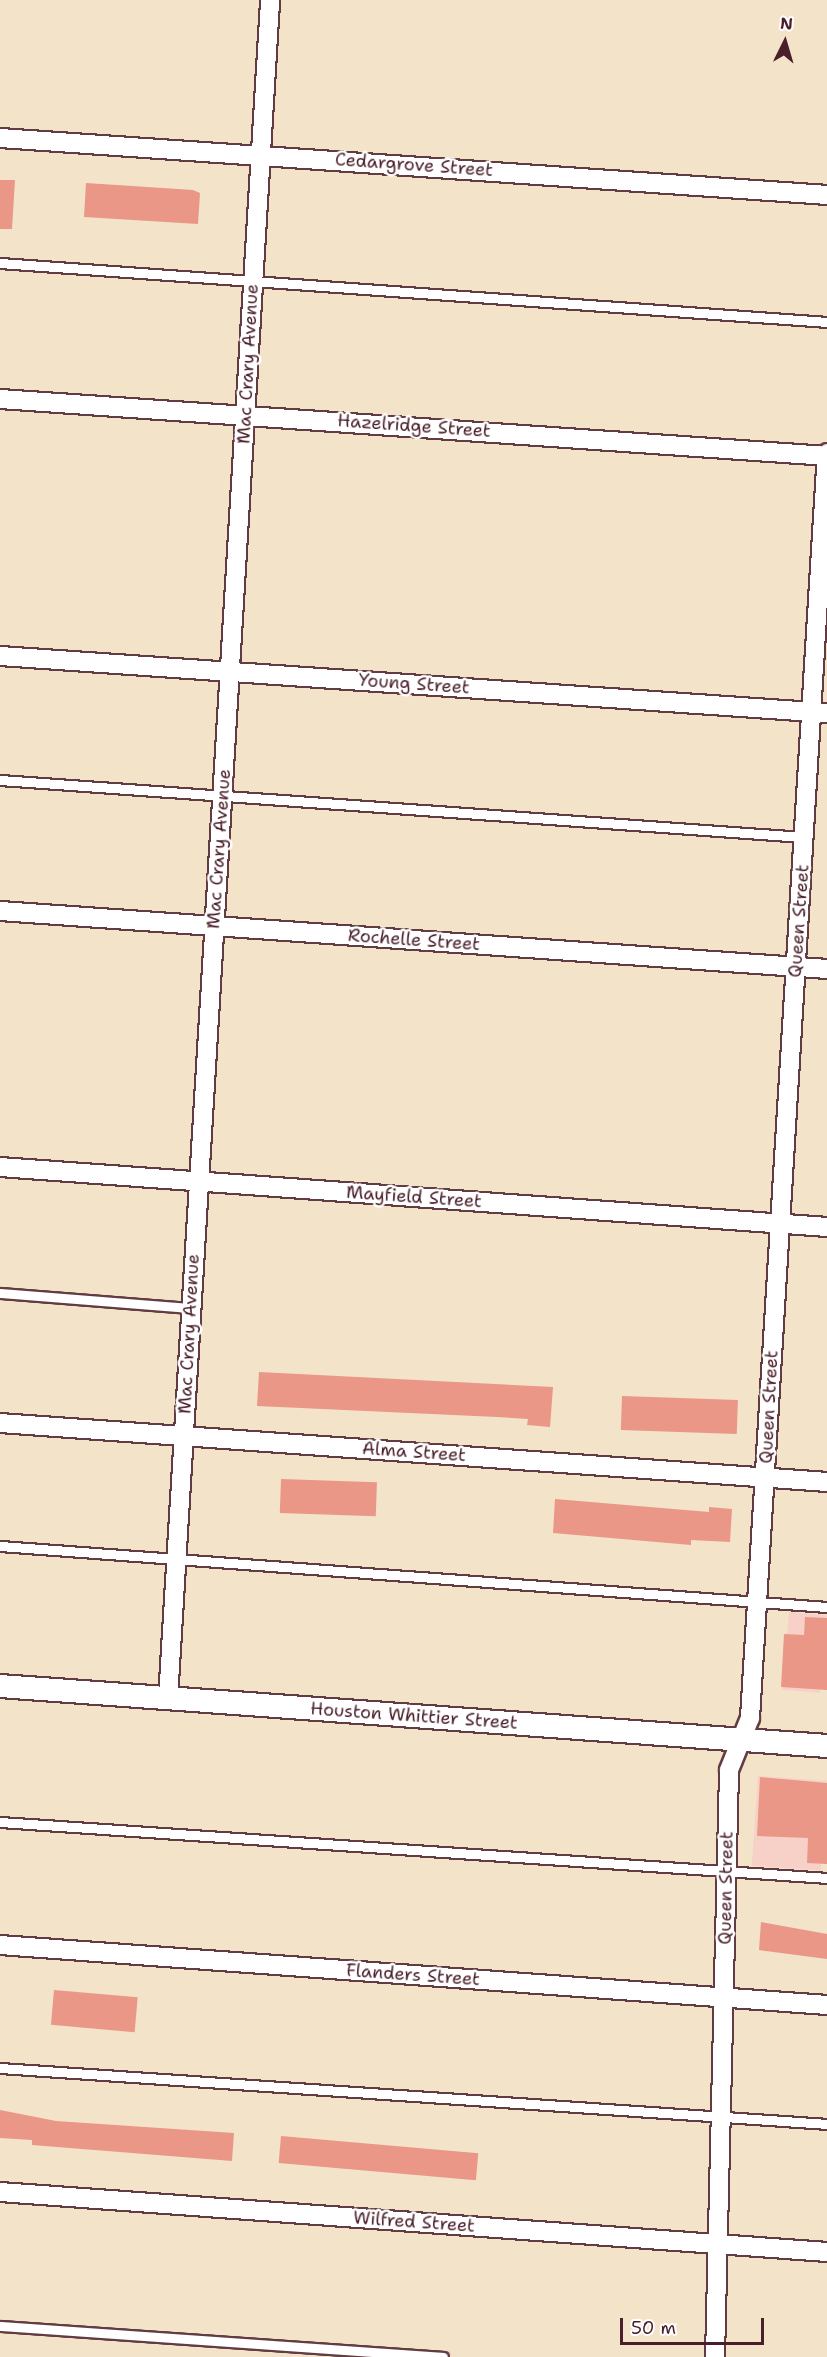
<!DOCTYPE html>
<html>
<head>
<meta charset="utf-8">
<style>
  body { margin:0 }
  #map { position:relative; width:827px; height:2357px; overflow:hidden; background:#f3e3c8; font-family:"Shantell Sans",sans-serif }
  div>[style] { position:absolute }
  .built>* { inset:0; background:#f7d1c7; transform-origin:0 0 }
  .building>* { inset:0; background:#eb9787; transform-origin:0 0 }
  .roads { filter:drop-shadow(2px 0 #633c43) drop-shadow(-2px 0 #633c43) drop-shadow(0 2px #633c43) drop-shadow(0 -2px #633c43) }
  .service>* { height:9px; margin:-4.5px; padding:0 4.5px; transform-origin:4.5px; border-radius:4.5px; background:#fff }
  .minor>* { height:18px; margin:-9px; padding:0 9px; transform-origin:9px; border-radius:9px; background:#fff }
  .tertiary>* { height:22px; margin:-11px; padding:0 11px; transform-origin:11px; border-radius:11px; background:#fff }
  span { translate:-50% -50%; white-space:nowrap; text-align:center; line-height:1.15; -webkit-text-stroke:5px #fff; paint-order:stroke }
  .street-label { font-size:18px; color:#4a1f2b }
  .north { position:absolute; left:755px; top:12px; width:60px; height:60px; -webkit-text-stroke:4px #fff; paint-order:stroke; rotate:5deg; font-size:16px; font-weight:700; line-height:24px; text-align:center; color:#4a1f2b }
  .north::after { content:''; display:block; margin:auto; width:21px; height:27px; background:#4a1f2b; clip-path:polygon(50% 0,100% 100%,50% 72%,0 100%) }
  .scale { position:absolute; left:620px; top:2318px; width:144px; height:27px; box-sizing:border-box; border:3px solid #4a1f2b; border-top:0; padding-left:8px; font-size:18px; line-height:21px; white-space:nowrap; color:#4a1f2b; -webkit-text-stroke:4px #fff; paint-order:stroke }
</style>
</head>
<body>
<div id="map">
  <div class="built">
    <div style="left:789px;top:1612px;width:38px;height:78px;rotate:5deg"></div>
    <div style="left:758px;top:1776px;width:69px;height:90px;rotate:4deg"></div>
  </div>
  <div class="building">
    <div style="clip-path:polygon(0 180px,15px 180px,12px 229px,0 229px)"></div>
    <div style="clip-path:polygon(86px 183px,193px 190px,200px 193px,198px 224px,84px 217px)"></div>
    <div style="clip-path:polygon(259px 1372px,553px 1387px,550px 1427px,527px 1425px,528px 1419px,497px 1417px,257px 1406px)"></div>
    <div style="left:622px;top:1396px;width:116px;height:34px;rotate:2deg"></div>
    <div style="left:281px;top:1479px;width:96px;height:34px;rotate:2deg"></div>
    <div style="clip-path:polygon(555px 1499px,709px 1512px,709px 1507px,732px 1509px,730px 1542px,691px 1540px,691px 1545px,553px 1533px)"></div>
    <div style="clip-path:polygon(805px 1617px,827px 1618px,827px 1690px,781px 1687px,784px 1634px,804px 1635px)"></div>
    <div style="clip-path:polygon(760px 1777px,827px 1783px,827px 1864px,807px 1863px,808px 1838px,757px 1836px)"></div>
    <div style="clip-path:polygon(761px 1922px,827px 1934px,827px 1959px,759px 1950px)"></div>
    <div style="left:54px;top:1990px;width:84px;height:35px;rotate:5deg"></div>
    <div style="clip-path:polygon(0 2110px,56px 2121px,234px 2133px,232px 2161px,32px 2145px,32px 2140px,0 2138px)"></div>
    <div style="left:281px;top:2136px;width:198px;height:27px;rotate:5deg"></div>
  </div>
  <div class="roads">
    <div class="service">
      <div style="left:0;top:263px;width:829px;rotate:4.08deg"></div>
      <div style="left:0;top:780px;width:806px;rotate:4.06deg"></div>
      <div style="left:0;top:1293px;width:192px;rotate:4.5deg"></div>
      <div style="left:0;top:1546px;width:829px;rotate:4.22deg"></div>
      <div style="left:0;top:1822px;width:829px;rotate:3.87deg"></div>
      <div style="left:0;top:2068px;width:829px;rotate:3.87deg"></div>
      <div style="left:0;top:2326px;width:444px;rotate:4deg"></div>
    </div>
    <div class="minor">
      <div style="left:0;top:138px;width:829px;rotate:3.94deg"></div>
      <div style="left:0;top:399px;width:829px;rotate:3.94deg"></div>
      <div style="left:0;top:656px;width:829px;rotate:3.94deg"></div>
      <div style="left:0;top:911px;width:829px;rotate:4.01deg"></div>
      <div style="left:0;top:1167px;width:829px;rotate:4.15deg"></div>
      <div style="left:0;top:1423px;width:829px;rotate:4.08deg"></div>
      <div style="left:168px;top:1699px;width:1702px;rotate:-86.56deg"></div>
      <div style="left:0;top:1945px;width:829px;rotate:4.15deg"></div>
      <div style="left:0;top:2192px;width:829px;rotate:4.15deg"></div>
      <div style="left:715px;top:2357px;width:587px;rotate:-88.63deg"></div>
      <div style="left:729px;top:1770px;width:56px;rotate:-68deg"></div>
      <div style="left:750px;top:1718px;width:1267px;rotate:-86.52deg"></div>
    </div>
    <div class="tertiary">
      <div style="left:0;top:1686px;width:829px;rotate:4.15deg"></div>
    </div>
  </div>
  <div class="street-label">
    <span style="left:414px;top:165px;rotate:4deg">Cedargrove Street</span>
    <span style="left:248px;top:364px;rotate:-87deg">Mac Crary Avenue</span>
    <span style="left:414px;top:426px;rotate:4deg">Hazelridge Street</span>
    <span style="left:414px;top:684px;rotate:4deg">Young Street</span>
    <span style="left:219px;top:849px;rotate:-86deg">Mac Crary Avenue</span>
    <span style="left:799px;top:921px;rotate:-86deg">Queen Street</span>
    <span style="left:414px;top:940px;rotate:4deg">Rochelle Street</span>
    <span style="left:414px;top:1197px;rotate:4deg">Mayfield Street</span>
    <span style="left:189px;top:1334px;rotate:-87deg">Mac Crary Avenue</span>
    <span style="left:769px;top:1407px;rotate:-87deg">Queen Street</span>
    <span style="left:414px;top:1452px;rotate:4deg">Alma Street</span>
    <span style="left:414px;top:1716px;rotate:4deg">Houston Whittier Street</span>
    <span style="left:726px;top:1888px;rotate:-89deg">Queen Street</span>
    <span style="left:413px;top:1975px;rotate:4deg">Flanders Street</span>
    <span style="left:414px;top:2222px;rotate:4deg">Wilfred Street</span>
  </div>
  <div class="north">N</div>
  <div class="scale">50 m</div>
</div>
</body>
</html>
